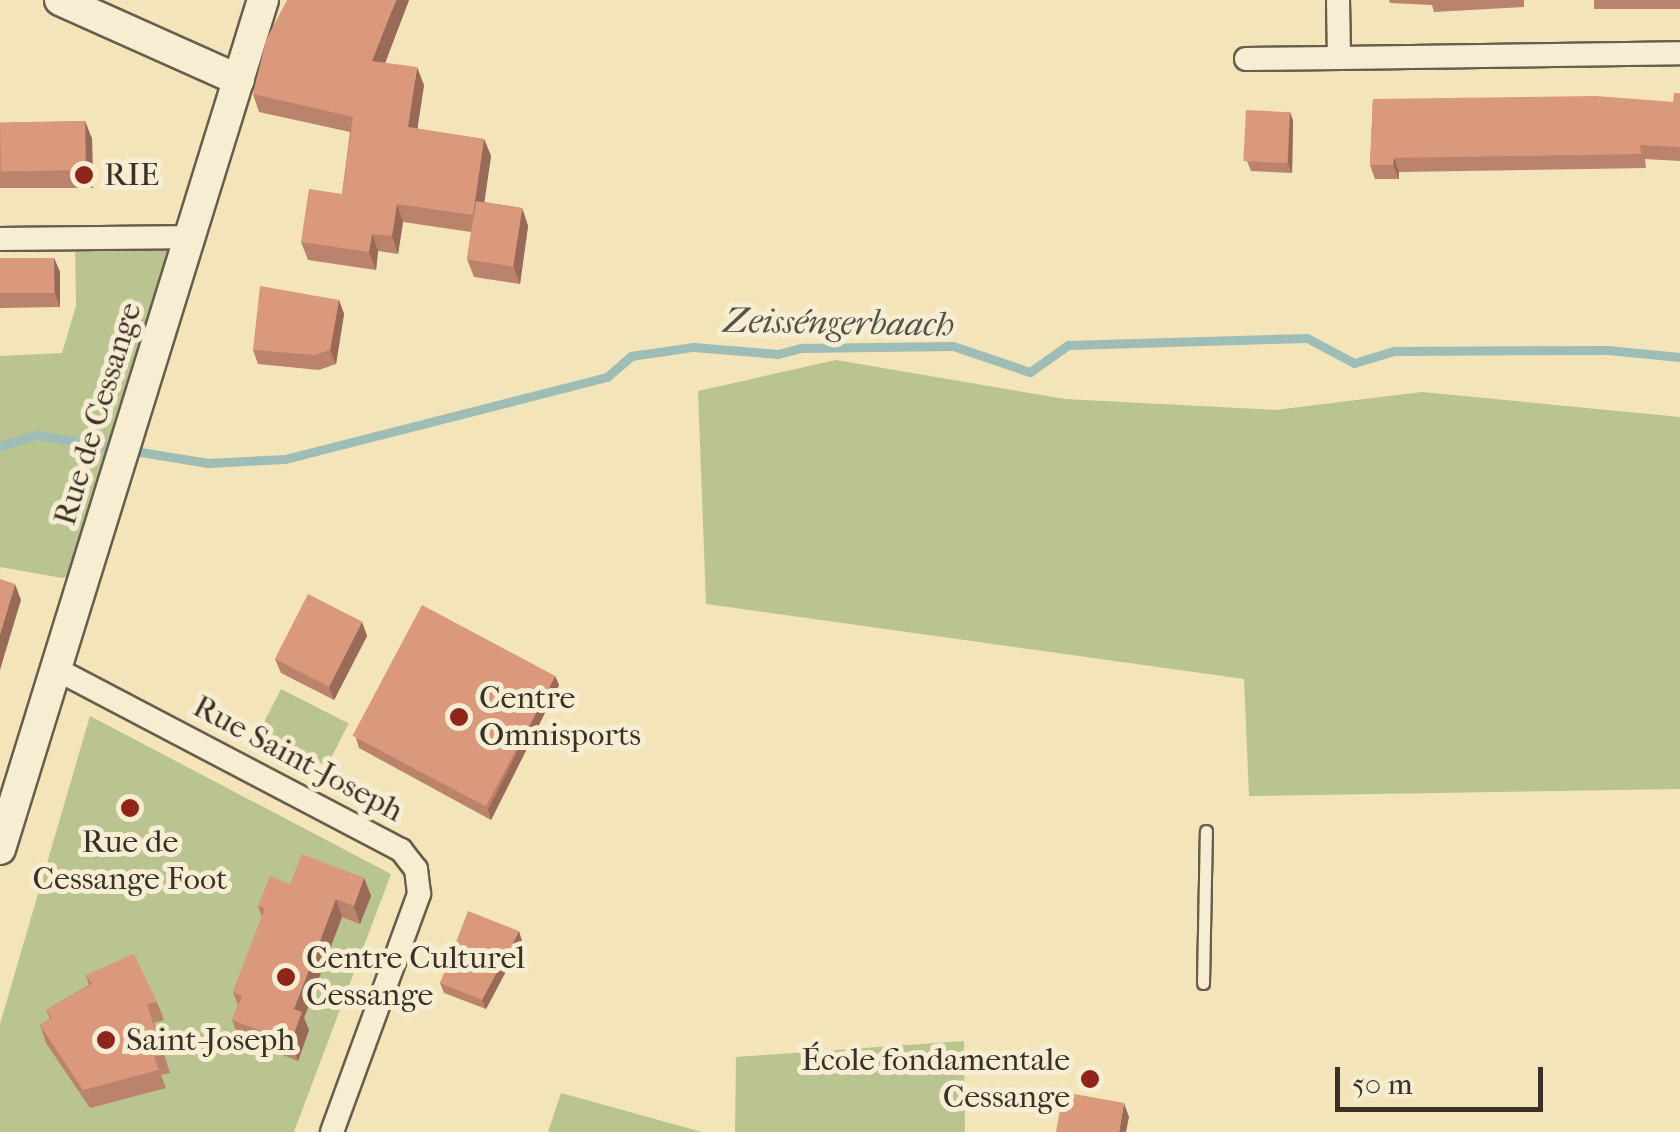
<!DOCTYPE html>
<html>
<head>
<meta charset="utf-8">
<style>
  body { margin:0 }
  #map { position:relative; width:1680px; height:1132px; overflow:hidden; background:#f3e4b9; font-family:"IM FELL French Canon",serif }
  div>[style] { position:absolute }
  .green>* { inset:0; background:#b9c490; transform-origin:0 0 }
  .stream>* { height:9px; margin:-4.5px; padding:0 4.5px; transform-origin:4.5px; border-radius:4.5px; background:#9ebdb7 }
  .roads { filter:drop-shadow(2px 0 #685e4c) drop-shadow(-2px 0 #685e4c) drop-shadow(0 2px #685e4c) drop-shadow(0 -2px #685e4c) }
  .lane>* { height:11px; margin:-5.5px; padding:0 5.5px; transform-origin:5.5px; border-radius:5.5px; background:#f7edd2 }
  .street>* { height:22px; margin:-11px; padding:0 11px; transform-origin:11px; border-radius:11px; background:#f7edd2 }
  .secondary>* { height:30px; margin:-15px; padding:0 15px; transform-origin:15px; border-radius:15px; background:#f7edd2 }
  .wall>* { inset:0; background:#bb836b; transform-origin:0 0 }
  .shaded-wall>* { inset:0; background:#996a57 }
  .building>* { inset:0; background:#da987c; transform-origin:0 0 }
  .dots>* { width:28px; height:28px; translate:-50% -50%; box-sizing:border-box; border:5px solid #f7edd2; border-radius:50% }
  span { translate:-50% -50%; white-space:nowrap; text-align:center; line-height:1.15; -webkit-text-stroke:10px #f7edd2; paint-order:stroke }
  .poi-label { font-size:32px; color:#393128 }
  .left { translate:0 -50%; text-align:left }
  .right { translate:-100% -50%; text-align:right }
  .street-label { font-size:32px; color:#393128 }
  .water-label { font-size:35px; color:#52544c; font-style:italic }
  .scale { position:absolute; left:1335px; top:1067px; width:208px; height:45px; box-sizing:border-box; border:5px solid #393128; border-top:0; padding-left:12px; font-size:30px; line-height:35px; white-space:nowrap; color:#393128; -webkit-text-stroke:8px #f7edd2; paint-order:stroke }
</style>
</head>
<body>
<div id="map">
  <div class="green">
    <div style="clip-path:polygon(190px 237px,86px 572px,62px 578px,0 567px,0 356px,62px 353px,76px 306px,75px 238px)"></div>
    <div style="clip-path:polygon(836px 360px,1065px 399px,1275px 410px,1422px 392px,1680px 417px,1680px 789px,1249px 796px,1244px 679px,706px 604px,698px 391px)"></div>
    <div style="left:281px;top:689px;width:76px;height:48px;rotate:27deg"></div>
    <div style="clip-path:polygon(90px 716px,391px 874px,294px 1132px,0 1132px,0 1024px)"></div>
    <div style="clip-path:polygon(964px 1041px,965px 1132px,735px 1132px,736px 1057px)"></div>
    <div style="clip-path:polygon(561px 1093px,702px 1132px,548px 1132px)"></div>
  </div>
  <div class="stream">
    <div style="left:0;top:446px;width:39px;rotate:-17deg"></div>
    <div style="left:37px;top:435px;width:173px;rotate:9.3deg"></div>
    <div style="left:208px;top:463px;width:77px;rotate:-3deg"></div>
    <div style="left:285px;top:459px;width:332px;rotate:-14.3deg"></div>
    <div style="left:607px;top:377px;width:32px;rotate:-41deg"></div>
    <div style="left:631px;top:356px;width:63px;rotate:-8.3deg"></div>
    <div style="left:693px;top:347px;width:85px;rotate:4.7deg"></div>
    <div style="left:778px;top:354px;width:24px;rotate:-15deg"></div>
    <div style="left:801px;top:348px;width:152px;rotate:-0.8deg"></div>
    <div style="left:953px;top:346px;width:81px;rotate:18.7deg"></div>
    <div style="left:1030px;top:372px;width:47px;rotate:-35.4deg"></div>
    <div style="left:1068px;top:345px;width:239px;rotate:-1.7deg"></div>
    <div style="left:1307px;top:338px;width:53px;rotate:28deg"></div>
    <div style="left:1354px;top:363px;width:42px;rotate:-16.7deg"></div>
    <div style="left:1394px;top:351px;width:214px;rotate:-0.3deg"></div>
    <div style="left:1608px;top:350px;width:72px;rotate:5.6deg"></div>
  </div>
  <div class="roads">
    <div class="lane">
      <div style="left:1203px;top:983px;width:152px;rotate:-88.9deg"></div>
    </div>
    <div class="street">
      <div style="left:1338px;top:0;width:58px;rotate:89deg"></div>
      <div style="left:1339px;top:58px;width:341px;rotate:-0.8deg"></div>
      <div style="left:1246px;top:59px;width:93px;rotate:-0.6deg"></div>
      <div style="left:0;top:239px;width:190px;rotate:-0.6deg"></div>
      <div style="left:56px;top:669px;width:390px;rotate:27.7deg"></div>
      <div style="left:401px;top:850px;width:24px;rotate:52deg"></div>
      <div style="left:416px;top:869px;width:25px;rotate:83deg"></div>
      <div style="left:419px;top:894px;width:253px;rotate:110.1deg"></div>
    </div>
    <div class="secondary">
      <div style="left:60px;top:0;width:196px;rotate:24.1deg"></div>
      <div style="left:0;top:849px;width:889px;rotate:-72.79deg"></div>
    </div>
  </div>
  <div class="wall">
    <div style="clip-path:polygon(409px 0,385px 63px,424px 85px,417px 129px,484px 139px,491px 156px,484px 202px,522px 208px,528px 226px,520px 284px,474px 277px,467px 259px,471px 232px,403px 222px,398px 254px,378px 251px,376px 270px,308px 260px,301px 242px,342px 194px,350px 132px,259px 112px,253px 94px)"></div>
    <div style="clip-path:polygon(1389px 0,1524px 0,1524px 7px,1434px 12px,1432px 5px,1390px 3px)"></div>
    <div style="left:1594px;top:0;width:86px;height:9px"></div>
    <div style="clip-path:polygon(1680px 93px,1680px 161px,1645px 159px,1646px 168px,1399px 172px,1399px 179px,1375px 179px,1370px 165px,1373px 99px,1673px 102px)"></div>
    <div style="clip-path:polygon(1290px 112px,1293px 121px,1292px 173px,1251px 171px,1247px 161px)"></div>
    <div style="clip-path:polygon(85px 121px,92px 139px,93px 188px,0 188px,0 123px)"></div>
    <div style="clip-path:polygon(0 258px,54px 258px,60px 272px,60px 307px,0 308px)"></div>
    <div style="clip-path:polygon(339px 300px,344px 314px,336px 364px,319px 370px,258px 364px,253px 350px)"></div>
    <div style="clip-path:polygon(362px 622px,367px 636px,334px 700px,281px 673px,275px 659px)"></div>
    <div style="clip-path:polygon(555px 676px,559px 685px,491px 820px,359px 748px,356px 738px)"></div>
    <div style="clip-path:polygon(364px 878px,371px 896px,360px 924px,342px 917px,304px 1018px,309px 1030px,298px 1061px,239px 1038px,232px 1020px,238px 1005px,233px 992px,262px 917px,258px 906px)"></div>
    <div style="clip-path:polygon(522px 941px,486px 1009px,444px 993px,440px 983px)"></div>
    <div style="clip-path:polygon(86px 975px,157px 1002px,164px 1020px,154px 1023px,170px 1073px,161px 1075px,166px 1088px,90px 1108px,46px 1043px,40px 1025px,50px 1019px,46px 1010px,89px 985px)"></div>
  </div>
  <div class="shaded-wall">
    <div style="clip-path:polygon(396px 0,409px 0,379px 79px,372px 61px)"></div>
    <div style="clip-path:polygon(417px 67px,424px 85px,415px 145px,408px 127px)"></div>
    <div style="clip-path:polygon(1290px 112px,1293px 121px,1292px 173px,1288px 163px)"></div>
    <div style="clip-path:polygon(85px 121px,92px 139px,93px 188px,86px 170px)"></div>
    <div style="clip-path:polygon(484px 139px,491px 156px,480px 233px,473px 215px)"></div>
    <div style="clip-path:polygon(1394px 158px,1399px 172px,1399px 179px,1393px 165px)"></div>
    <div style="clip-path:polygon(397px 204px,403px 222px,398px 254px,392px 236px)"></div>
    <div style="clip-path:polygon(522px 208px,528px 226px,520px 284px,513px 265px)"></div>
    <div style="clip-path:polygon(372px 234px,378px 251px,376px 270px,369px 252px)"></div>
    <div style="clip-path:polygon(54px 258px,60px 272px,60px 307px,55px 293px)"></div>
    <div style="clip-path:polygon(339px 300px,344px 314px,336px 364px,330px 350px)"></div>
    <div style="clip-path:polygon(15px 584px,21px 600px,0 670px,0 634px)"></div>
    <div style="clip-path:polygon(362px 622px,367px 636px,334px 700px,329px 686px)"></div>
    <div style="clip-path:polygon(555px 676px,559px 685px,491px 820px,488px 810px)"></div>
    <div style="clip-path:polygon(364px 878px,371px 896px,360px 924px,354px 906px)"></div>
    <div style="clip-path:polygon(336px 899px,342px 917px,304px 1018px,309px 1030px,298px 1061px,291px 1042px,294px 1009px)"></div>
    <div style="clip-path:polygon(519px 931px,522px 941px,486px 1009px,482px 1000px)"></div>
    <div style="clip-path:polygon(1124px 1103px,1129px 1117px,1126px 1132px,1119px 1132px)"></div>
  </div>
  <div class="building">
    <div style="clip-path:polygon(287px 0,396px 0,372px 61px,417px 67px,408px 127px,484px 139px,473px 215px,397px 204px,392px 236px,372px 234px,369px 252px,301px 242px,309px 189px,342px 194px,353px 117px,253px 94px,266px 40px)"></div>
    <div style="clip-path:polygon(1674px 93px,1680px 93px,1680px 147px,1640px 145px,1641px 154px,1394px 158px,1393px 165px,1370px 165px,1373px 99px,1596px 96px,1673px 102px)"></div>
    <div style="left:1246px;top:110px;width:44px;height:51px;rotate:3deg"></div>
    <div style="left:85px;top:121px;width:49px;height:85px;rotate:89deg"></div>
    <div style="left:476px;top:201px;width:47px;height:59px;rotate:9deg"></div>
    <div style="left:0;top:258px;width:54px;height:35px"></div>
    <div style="clip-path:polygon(260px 286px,339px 300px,330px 350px,314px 355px,253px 350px)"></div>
    <div style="clip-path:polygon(0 579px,15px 584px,0 634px)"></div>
    <div style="left:308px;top:594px;width:61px;height:73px;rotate:27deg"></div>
    <div style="left:422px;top:605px;width:151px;height:148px;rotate:28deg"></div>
    <div style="clip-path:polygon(302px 854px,364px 878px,354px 906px,336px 899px,294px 1009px,302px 1012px,291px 1042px,232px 1020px,242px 996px,233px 992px,265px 908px,258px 906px,270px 876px,290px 884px)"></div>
    <div style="clip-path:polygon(468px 911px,519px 931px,482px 1000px,440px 983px)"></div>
    <div style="clip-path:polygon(134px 954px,157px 1002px,147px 1004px,163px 1055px,154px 1057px,159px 1070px,83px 1090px,40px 1025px,52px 1018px,46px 1010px,92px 984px,86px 975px)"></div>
    <div style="clip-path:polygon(1063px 1092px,1124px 1103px,1119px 1132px,1056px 1132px)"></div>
  </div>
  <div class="dots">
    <div style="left:84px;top:175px;background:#8f2418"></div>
    <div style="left:459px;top:717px;background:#8f2418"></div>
    <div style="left:130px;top:808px;background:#8f2418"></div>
    <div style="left:286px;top:977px;background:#8f2418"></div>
    <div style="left:106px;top:1040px;background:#8f2418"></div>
    <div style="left:1090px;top:1079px;background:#8f2418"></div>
  </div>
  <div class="poi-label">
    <span class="left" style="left:104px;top:175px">RIE</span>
    <span class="left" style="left:479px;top:717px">Centre<br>Omnisports</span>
    <span style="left:130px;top:861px">Rue de<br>Cessange Foot</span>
    <span class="left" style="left:306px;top:977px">Centre Culturel<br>Cessange</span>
    <span class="left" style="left:126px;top:1040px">Saint-Joseph</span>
    <span class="right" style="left:1070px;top:1079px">École fondamentale<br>Cessange</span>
  </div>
  <div class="street-label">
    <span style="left:98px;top:414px;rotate:-73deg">Rue de Cessange</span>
    <span style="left:298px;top:759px;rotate:28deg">Rue Saint-Joseph</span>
  </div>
  <div class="water-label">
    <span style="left:839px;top:323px;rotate:1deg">Zeisséngerbaach</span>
  </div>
  <div class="scale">50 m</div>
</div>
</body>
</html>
